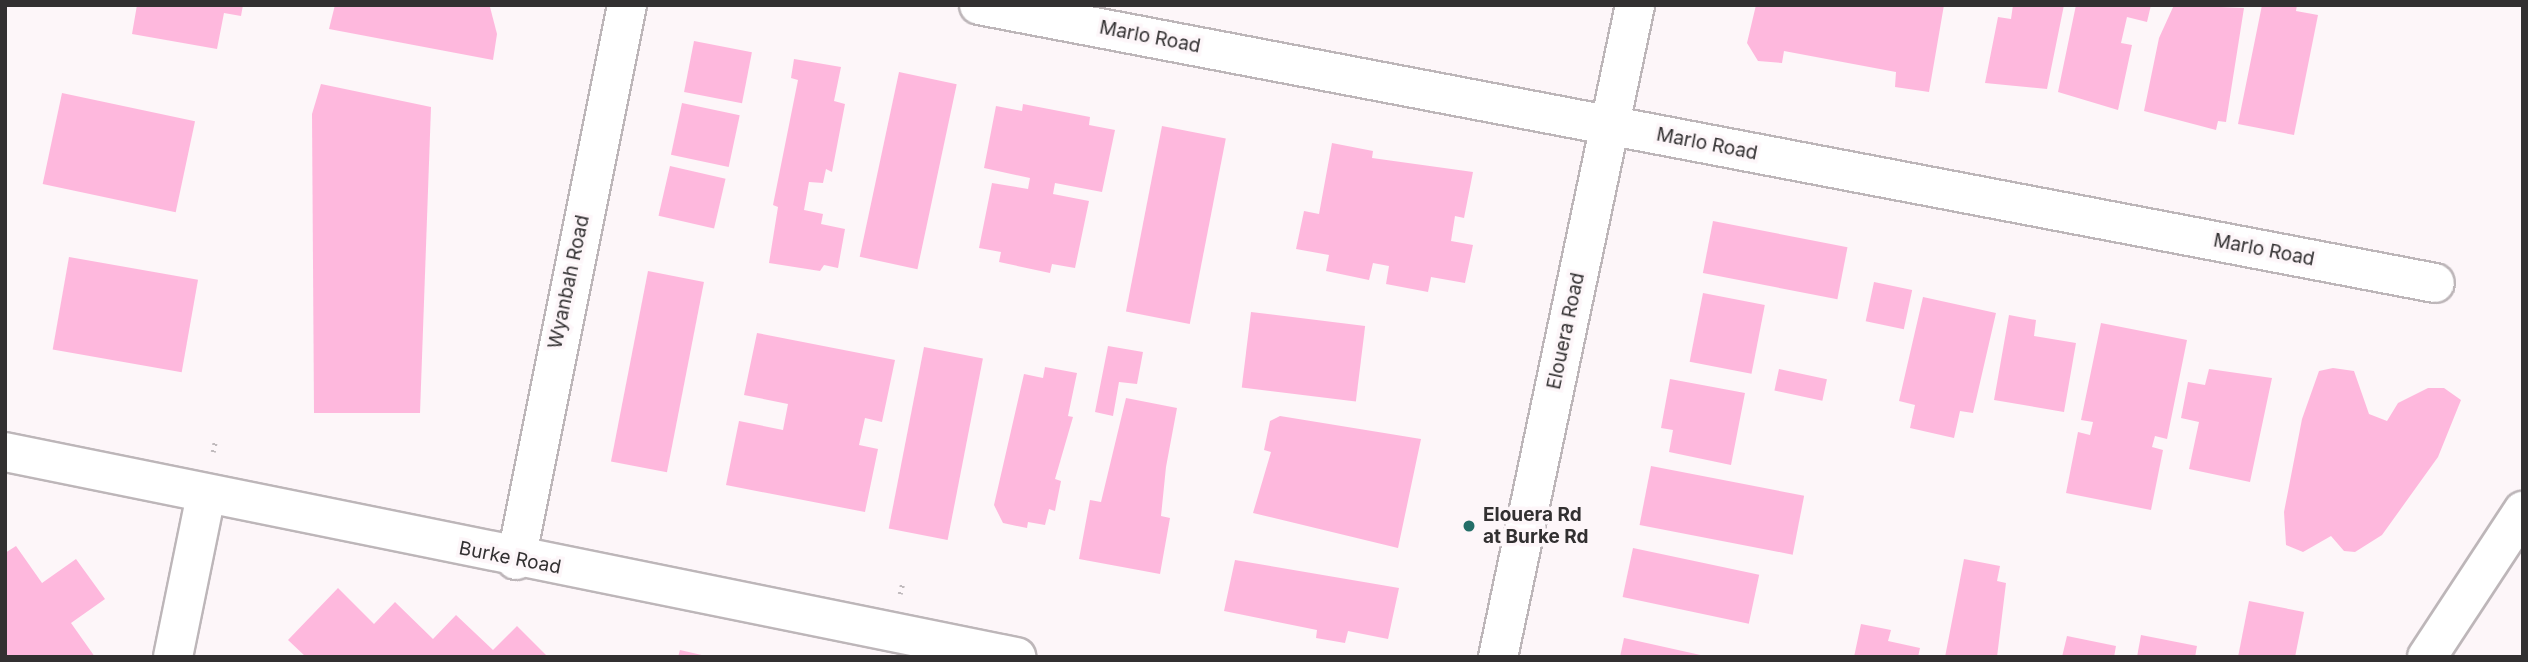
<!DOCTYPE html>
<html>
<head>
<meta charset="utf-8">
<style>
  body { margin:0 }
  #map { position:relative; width:2528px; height:662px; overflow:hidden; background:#fdf6f9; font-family:Inter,sans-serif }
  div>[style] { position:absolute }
  .building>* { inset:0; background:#feb8dd; transform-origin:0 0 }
  .path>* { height:4.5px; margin-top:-2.25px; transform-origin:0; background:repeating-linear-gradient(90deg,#c0babd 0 2px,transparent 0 7px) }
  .roads { filter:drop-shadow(2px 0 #bdb6b9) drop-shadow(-2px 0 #bdb6b9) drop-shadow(0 2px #bdb6b9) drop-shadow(0 -2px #bdb6b9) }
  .minor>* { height:38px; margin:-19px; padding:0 19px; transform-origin:19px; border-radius:19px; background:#fff }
  .tertiary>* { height:38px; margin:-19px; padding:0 19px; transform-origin:19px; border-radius:19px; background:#fff }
  .dots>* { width:19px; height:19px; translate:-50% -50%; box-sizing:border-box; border:4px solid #fdf6f9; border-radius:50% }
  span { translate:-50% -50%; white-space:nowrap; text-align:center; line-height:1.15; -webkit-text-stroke:7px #fdf6f9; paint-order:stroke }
  .street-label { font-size:19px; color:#323031 }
  .poi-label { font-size:19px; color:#323031; font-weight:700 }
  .left { translate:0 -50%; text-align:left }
  .frame { position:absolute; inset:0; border:7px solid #323031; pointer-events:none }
</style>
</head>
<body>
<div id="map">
  <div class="building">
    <div style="clip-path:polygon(137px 5px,243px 5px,241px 16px,224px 13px,217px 49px,132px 34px)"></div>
    <div style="clip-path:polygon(335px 5px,490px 7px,497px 34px,493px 60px,329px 29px)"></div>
    <div style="clip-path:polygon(1756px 5px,1944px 5px,1929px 92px,1895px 87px,1896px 72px,1784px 51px,1782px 63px,1758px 61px,1747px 43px)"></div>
    <div style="clip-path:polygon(2013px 5px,2064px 5px,2047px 89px,1985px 83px,1998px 17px,2011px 19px)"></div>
    <div style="clip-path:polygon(2076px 5px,2151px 5px,2147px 22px,2127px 17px,2121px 43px,2132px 45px,2118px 110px,2058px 92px)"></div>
    <div style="clip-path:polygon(2174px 5px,2244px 8px,2226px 122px,2218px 121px,2216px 130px,2144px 111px,2159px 38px)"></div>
    <div style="clip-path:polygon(2262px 5px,2297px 5px,2296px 11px,2318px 15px,2294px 135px,2238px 124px)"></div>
    <div style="left:694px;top:41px;width:59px;height:52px;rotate:11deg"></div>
    <div style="clip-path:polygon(794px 59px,841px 67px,834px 101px,845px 104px,832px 172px,826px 169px,823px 183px,809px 182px,804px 210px,823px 214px,821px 224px,845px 229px,838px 268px,824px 265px,820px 271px,769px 263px,778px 207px,773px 205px,798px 80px,791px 78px)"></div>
    <div style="left:899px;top:72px;width:59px;height:189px;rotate:12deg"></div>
    <div style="clip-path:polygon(321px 84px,431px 107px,420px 413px,314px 413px,312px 114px)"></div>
    <div style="left:62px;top:93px;width:136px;height:93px;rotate:12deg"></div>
    <div style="left:682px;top:103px;width:59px;height:53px;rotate:12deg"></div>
    <div style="clip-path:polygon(1023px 104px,1090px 117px,1089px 125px,1115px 130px,1102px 192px,1055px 183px,1053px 194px,1089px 201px,1075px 268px,1052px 264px,1050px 273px,999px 262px,1001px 252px,979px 248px,992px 183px,1028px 189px,1030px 178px,984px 168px,996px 106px,1022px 111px)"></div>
    <div style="left:1162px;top:126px;width:65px;height:189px;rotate:11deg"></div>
    <div style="clip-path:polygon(1332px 143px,1373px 151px,1372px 158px,1473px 172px,1464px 218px,1455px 216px,1451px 241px,1473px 245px,1465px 283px,1431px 277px,1428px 292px,1386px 284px,1389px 266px,1373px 263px,1369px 280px,1326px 271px,1329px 255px,1296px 249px,1304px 211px,1319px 214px)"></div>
    <div style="left:670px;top:166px;width:57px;height:51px;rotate:13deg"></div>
    <div style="left:1713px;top:221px;width:137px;height:53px;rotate:11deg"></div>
    <div style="left:69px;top:257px;width:131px;height:94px;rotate:10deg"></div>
    <div style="left:648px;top:271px;width:57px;height:194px;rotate:11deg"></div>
    <div style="left:1874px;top:282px;width:39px;height:40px;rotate:12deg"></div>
    <div style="left:1703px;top:293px;width:63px;height:70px;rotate:11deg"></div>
    <div style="clip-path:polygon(1923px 297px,1996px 313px,1973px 413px,1960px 411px,1954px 438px,1910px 428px,1915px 405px,1899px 401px)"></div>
    <div style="left:1251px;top:312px;width:115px;height:76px;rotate:7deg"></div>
    <div style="clip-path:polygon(2009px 315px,2036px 320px,2034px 336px,2076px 343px,2064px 412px,1994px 400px)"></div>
    <div style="clip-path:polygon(2101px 323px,2187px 340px,2167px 439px,2155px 436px,2152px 447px,2163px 450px,2151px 510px,2066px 493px,2078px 432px,2090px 435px,2093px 422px,2081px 420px)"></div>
    <div style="clip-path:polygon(757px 333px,895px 360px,882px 422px,865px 418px,859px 445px,878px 449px,865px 512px,726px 485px,739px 421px,783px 430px,788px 404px,744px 395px)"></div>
    <div style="clip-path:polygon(1108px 346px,1143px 352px,1137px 384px,1119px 382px,1113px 416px,1095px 412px)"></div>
    <div style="left:924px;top:347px;width:60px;height:185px;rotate:11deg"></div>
    <div style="clip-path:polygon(1045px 367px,1077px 373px,1068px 416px,1073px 417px,1055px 479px,1061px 481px,1055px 511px,1049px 509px,1045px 525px,1028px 522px,1027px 528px,1003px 523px,994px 505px,1024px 374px,1043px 378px)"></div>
    <div style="clip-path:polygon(2333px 368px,2354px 371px,2369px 414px,2387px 421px,2398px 403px,2428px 388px,2444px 388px,2461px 400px,2438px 457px,2382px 535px,2355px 552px,2344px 551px,2331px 536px,2303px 552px,2286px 545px,2284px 512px,2302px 419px,2319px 371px)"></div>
    <div style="left:1779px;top:369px;width:49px;height:22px;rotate:12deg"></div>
    <div style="clip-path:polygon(2209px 369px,2272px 378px,2250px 482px,2189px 469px,2199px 422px,2181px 418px,2188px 382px,2205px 385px)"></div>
    <div style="clip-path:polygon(1670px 379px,1745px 393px,1731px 465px,1669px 452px,1673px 430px,1661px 428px)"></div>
    <div style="clip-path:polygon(1126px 398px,1177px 408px,1166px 467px,1161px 516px,1170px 518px,1160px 574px,1079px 559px,1090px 500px,1101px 502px)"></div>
    <div style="clip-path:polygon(1280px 416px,1421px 439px,1398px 548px,1253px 513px,1271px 452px,1264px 450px,1270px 421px)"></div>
    <div style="left:1651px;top:466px;width:156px;height:60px;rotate:11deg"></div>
    <div style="clip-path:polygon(16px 546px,42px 583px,76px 559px,105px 599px,71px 623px,95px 657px,5px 657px,5px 553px)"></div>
    <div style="left:1633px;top:548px;width:129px;height:50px;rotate:12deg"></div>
    <div style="clip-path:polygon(1964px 559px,2000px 566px,1997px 581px,2006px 583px,1997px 657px,1945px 657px)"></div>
    <div style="clip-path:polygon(1235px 560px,1399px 588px,1388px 639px,1348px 631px,1345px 643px,1316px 638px,1317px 630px,1224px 611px)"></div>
    <div style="clip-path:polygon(338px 588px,374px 624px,395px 602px,433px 639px,456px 615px,493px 650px,517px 626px,548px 657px,306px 657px,288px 640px)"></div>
    <div style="clip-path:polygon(2249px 601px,2304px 612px,2295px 657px,2238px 657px)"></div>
    <div style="clip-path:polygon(1861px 624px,1891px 630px,1888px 641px,1920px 648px,1918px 657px,1854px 657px)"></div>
    <div style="clip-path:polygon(2141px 635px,2197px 646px,2195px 657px,2137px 657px)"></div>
    <div style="clip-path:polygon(2067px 636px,2116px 646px,2114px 657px,2062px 657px)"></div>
    <div style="clip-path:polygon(1624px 638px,1705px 656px,1705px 657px,1620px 657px)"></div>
    <div style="clip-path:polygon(680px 650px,706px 656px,706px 657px,678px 657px)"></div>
  </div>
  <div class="path">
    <div style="left:213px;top:452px;width:10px;rotate:-79deg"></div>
    <div style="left:900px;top:594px;width:13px;rotate:-77deg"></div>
  </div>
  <div class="roads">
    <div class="minor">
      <div style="left:979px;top:5px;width:1482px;rotate:10.81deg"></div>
      <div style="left:5px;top:452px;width:1032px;rotate:11.46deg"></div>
      <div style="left:516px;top:560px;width:566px;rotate:-78.69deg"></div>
      <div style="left:173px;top:657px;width:165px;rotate:-78.5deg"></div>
      <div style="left:2427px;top:657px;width:175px;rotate:-56.7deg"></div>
    </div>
    <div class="tertiary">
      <div style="left:1498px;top:657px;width:666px;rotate:-78.13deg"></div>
    </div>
  </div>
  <div class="dots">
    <div style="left:1469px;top:526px;background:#246e68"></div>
  </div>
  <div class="street-label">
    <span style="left:1150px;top:37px;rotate:11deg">Marlo Road</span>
    <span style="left:1707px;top:144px;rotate:11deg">Marlo Road</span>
    <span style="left:2264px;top:250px;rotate:11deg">Marlo Road</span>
    <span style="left:569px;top:282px;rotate:-78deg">Wyanbah Road</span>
    <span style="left:1566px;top:331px;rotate:-78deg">Elouera Road</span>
    <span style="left:510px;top:558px;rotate:11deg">Burke Road</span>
  </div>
  <div class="poi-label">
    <span class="left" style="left:1483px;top:526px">Elouera Rd<br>at Burke Rd</span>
  </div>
  <div class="frame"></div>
</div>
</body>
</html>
